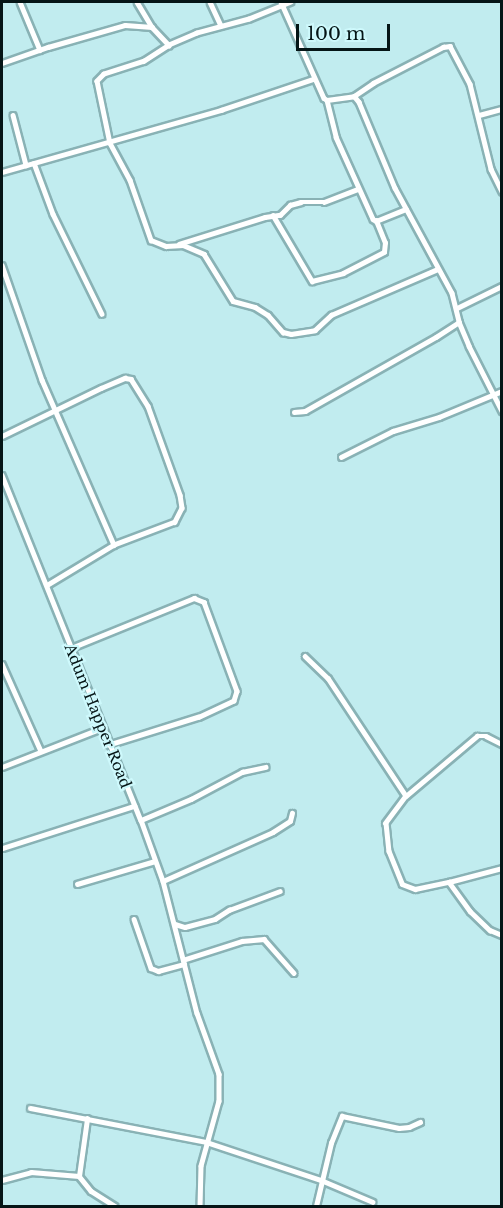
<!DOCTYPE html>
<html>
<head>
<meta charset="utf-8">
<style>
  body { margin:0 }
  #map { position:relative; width:503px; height:1208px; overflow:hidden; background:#c1ecef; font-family:"Libre Baskerville",serif }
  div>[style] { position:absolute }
  .roads { filter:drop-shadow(2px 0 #89b2b5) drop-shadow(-2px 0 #89b2b5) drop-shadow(0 2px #89b2b5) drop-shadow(0 -2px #89b2b5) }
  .minor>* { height:4.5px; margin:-2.25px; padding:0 2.25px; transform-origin:2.25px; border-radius:2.25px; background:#fff }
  span { translate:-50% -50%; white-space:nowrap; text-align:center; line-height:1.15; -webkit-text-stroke:4.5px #cef9fc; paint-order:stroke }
  .street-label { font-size:15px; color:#051516 }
  .frame { position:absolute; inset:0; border:3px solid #051516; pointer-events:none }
  .scale { position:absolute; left:296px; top:24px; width:94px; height:27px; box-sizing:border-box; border:3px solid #051516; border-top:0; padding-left:8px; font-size:18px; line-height:21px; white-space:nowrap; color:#051516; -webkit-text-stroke:4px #cef9fc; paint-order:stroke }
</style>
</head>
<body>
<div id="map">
  <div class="roads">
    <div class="minor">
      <div style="left:20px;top:2px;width:52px;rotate:67.4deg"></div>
      <div style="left:137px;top:2px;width:29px;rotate:59deg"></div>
      <div style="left:152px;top:27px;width:25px;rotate:47deg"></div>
      <div style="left:210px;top:2px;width:26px;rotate:65deg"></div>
      <div style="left:281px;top:2px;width:105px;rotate:65.9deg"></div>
      <div style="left:324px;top:98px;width:4px;rotate:34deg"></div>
      <div style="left:327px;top:100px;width:27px;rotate:-8deg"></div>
      <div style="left:354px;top:96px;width:8px;rotate:50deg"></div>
      <div style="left:359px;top:102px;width:93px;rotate:67.3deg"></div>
      <div style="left:395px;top:188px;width:119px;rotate:61.5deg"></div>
      <div style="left:452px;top:293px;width:30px;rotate:76deg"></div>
      <div style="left:459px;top:322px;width:26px;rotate:67deg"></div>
      <div style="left:469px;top:346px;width:73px;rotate:63.1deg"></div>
      <div style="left:291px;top:2px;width:45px;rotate:158deg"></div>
      <div style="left:249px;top:19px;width:54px;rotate:164.9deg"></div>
      <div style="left:197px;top:33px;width:30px;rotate:157deg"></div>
      <div style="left:169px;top:45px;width:30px;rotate:147deg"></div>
      <div style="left:144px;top:61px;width:42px;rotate:162deg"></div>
      <div style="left:104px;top:74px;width:10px;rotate:135deg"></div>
      <div style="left:97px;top:81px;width:63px;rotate:78.2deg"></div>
      <div style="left:110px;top:143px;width:42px;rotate:61.6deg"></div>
      <div style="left:130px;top:180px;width:64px;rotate:70.7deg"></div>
      <div style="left:151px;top:240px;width:16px;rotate:22deg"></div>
      <div style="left:166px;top:246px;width:17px;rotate:-3deg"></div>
      <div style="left:183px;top:245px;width:23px;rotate:23deg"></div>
      <div style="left:204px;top:254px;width:55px;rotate:58.3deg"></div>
      <div style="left:233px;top:301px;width:23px;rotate:15deg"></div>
      <div style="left:255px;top:307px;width:15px;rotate:32deg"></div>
      <div style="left:268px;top:315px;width:23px;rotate:49deg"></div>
      <div style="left:283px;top:332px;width:8px;rotate:14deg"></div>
      <div style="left:291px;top:334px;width:24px;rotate:-9deg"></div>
      <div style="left:315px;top:330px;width:22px;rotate:-43deg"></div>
      <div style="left:331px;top:315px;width:116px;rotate:-23.3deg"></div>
      <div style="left:2px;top:63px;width:49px;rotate:-19.2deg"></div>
      <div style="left:48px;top:47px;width:80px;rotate:-15.9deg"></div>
      <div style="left:125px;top:25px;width:27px;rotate:4deg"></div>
      <div style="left:354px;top:96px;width:23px;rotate:-34deg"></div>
      <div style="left:373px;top:83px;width:79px;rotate:-27.2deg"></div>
      <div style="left:443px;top:47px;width:7px;rotate:-8deg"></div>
      <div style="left:450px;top:46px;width:43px;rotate:62.2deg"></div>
      <div style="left:470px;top:84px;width:88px;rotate:76.1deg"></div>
      <div style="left:491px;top:169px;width:25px;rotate:64deg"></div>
      <div style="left:327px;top:100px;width:38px;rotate:76deg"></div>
      <div style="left:336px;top:137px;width:90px;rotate:65.7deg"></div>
      <div style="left:373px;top:219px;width:4px;rotate:34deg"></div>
      <div style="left:376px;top:221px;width:32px;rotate:-22deg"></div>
      <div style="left:13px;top:115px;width:52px;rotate:75.4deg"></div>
      <div style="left:479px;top:115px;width:24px;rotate:-15deg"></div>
      <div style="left:34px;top:163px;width:54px;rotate:69.6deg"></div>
      <div style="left:53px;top:214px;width:111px;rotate:63.9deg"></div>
      <div style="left:2px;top:172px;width:228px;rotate:-15.8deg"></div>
      <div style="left:221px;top:110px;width:97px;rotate:-18.6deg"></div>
      <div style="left:273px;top:215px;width:77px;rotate:59.4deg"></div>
      <div style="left:312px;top:281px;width:32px;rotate:-14deg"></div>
      <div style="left:343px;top:273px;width:46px;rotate:-27.1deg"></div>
      <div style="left:384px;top:252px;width:9px;rotate:-84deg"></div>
      <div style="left:385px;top:243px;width:24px;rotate:-112deg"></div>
      <div style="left:179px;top:244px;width:90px;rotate:-17.4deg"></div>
      <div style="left:265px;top:217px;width:15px;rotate:-8deg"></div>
      <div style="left:280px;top:215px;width:14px;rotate:-45deg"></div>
      <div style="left:290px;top:205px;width:11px;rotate:-15deg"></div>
      <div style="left:301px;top:202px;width:23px"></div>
      <div style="left:324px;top:202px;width:36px;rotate:-21deg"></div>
      <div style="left:2px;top:265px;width:122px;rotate:70.8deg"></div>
      <div style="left:42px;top:380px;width:180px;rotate:66.4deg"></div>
      <div style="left:457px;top:308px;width:50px;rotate:-26.1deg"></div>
      <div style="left:294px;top:412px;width:11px;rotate:-5deg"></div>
      <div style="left:305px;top:411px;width:150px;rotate:-29.5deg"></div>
      <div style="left:436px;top:337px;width:27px;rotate:-33deg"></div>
      <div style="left:2px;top:436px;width:110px;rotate:-25.9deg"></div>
      <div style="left:101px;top:388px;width:26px;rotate:-23deg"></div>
      <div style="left:125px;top:378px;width:6px;rotate:9deg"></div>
      <div style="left:131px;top:379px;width:32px;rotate:58deg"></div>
      <div style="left:148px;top:406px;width:95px;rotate:70.2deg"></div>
      <div style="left:180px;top:495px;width:13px;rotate:81deg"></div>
      <div style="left:182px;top:508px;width:16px;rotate:117deg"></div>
      <div style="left:175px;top:522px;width:65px;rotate:159.3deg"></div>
      <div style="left:114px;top:545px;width:77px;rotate:148.8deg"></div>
      <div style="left:341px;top:457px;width:58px;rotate:-26.6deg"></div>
      <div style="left:393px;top:431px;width:48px;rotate:-16.9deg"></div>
      <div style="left:439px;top:417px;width:68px;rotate:-22.4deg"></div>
      <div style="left:2px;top:475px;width:372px;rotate:68.1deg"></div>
      <div style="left:141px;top:820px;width:65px;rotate:70.2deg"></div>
      <div style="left:163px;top:881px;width:136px;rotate:75.6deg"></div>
      <div style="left:197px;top:1013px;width:65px;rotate:70.2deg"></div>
      <div style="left:219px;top:1074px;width:27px;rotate:90deg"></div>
      <div style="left:219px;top:1101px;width:67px;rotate:105.5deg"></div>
      <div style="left:201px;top:1166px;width:40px;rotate:91.4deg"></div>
      <div style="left:71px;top:648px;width:133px;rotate:-22.1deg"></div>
      <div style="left:194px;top:598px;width:11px;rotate:22deg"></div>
      <div style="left:204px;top:602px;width:95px;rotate:69.7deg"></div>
      <div style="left:237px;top:691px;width:10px;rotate:107deg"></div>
      <div style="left:234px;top:701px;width:38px;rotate:155deg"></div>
      <div style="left:199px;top:717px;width:94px;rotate:162.7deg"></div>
      <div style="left:305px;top:656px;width:32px;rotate:44deg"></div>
      <div style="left:328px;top:678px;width:141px;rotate:56.5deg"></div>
      <div style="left:406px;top:796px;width:34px;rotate:127deg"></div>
      <div style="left:386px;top:823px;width:28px;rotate:84deg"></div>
      <div style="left:389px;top:851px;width:35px;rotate:68deg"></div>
      <div style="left:402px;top:884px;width:14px;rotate:21deg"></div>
      <div style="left:415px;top:889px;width:35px;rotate:-12deg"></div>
      <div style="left:449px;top:882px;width:36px;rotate:54deg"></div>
      <div style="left:470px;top:911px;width:28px;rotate:44deg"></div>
      <div style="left:490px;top:930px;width:13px;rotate:23deg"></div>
      <div style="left:2px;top:664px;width:95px;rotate:65.9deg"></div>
      <div style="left:2px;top:767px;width:107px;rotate:-21.3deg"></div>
      <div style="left:406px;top:796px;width:93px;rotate:-40.2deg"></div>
      <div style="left:477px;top:736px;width:9px"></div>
      <div style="left:486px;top:736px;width:18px;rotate:27deg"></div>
      <div style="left:141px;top:820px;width:54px;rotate:-22.8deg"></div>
      <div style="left:191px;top:799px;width:58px;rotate:-27.9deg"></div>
      <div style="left:242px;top:772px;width:24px;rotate:-12deg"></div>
      <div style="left:3px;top:848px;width:138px;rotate:-17.8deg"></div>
      <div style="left:163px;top:881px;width:120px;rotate:-24deg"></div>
      <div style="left:273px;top:832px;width:20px;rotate:-33deg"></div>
      <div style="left:290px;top:821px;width:8px;rotate:-76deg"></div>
      <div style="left:449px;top:882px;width:55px;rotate:-14.8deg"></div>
      <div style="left:77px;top:884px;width:81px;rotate:-16.4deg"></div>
      <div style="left:134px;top:919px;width:52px;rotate:70.9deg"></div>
      <div style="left:151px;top:968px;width:8px;rotate:23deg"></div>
      <div style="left:158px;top:971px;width:27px;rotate:-15deg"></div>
      <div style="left:175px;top:924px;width:10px;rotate:17deg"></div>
      <div style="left:185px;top:927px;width:31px;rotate:-15deg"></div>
      <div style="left:215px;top:919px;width:17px;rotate:-33deg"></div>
      <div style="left:229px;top:910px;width:54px;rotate:-20.4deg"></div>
      <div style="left:183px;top:960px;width:62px;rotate:-17.9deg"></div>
      <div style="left:242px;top:941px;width:22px;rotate:-5deg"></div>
      <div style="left:264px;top:939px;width:45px;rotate:48.6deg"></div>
      <div style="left:30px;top:1108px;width:179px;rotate:10.9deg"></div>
      <div style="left:206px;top:1142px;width:121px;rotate:18.3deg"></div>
      <div style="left:321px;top:1180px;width:56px;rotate:22.9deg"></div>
      <div style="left:79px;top:1176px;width:19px;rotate:51deg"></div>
      <div style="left:91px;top:1191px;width:28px;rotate:32deg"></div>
      <div style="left:2px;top:1180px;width:30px;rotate:-15deg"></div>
      <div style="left:31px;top:1172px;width:48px;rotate:4.8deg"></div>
      <div style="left:79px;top:1176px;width:58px;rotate:-82deg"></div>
      <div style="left:316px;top:1206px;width:65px;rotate:-76.6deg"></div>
      <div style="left:331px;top:1143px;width:29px;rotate:-68deg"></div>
      <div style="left:342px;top:1116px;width:58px;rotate:11.9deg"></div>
      <div style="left:399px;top:1128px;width:10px;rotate:-6deg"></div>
      <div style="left:409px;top:1127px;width:12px;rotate:-24deg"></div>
    </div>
  </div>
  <div class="street-label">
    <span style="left:98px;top:716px;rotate:68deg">Adum Happer Road</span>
  </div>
  <div class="frame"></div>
  <div class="scale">100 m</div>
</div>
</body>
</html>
